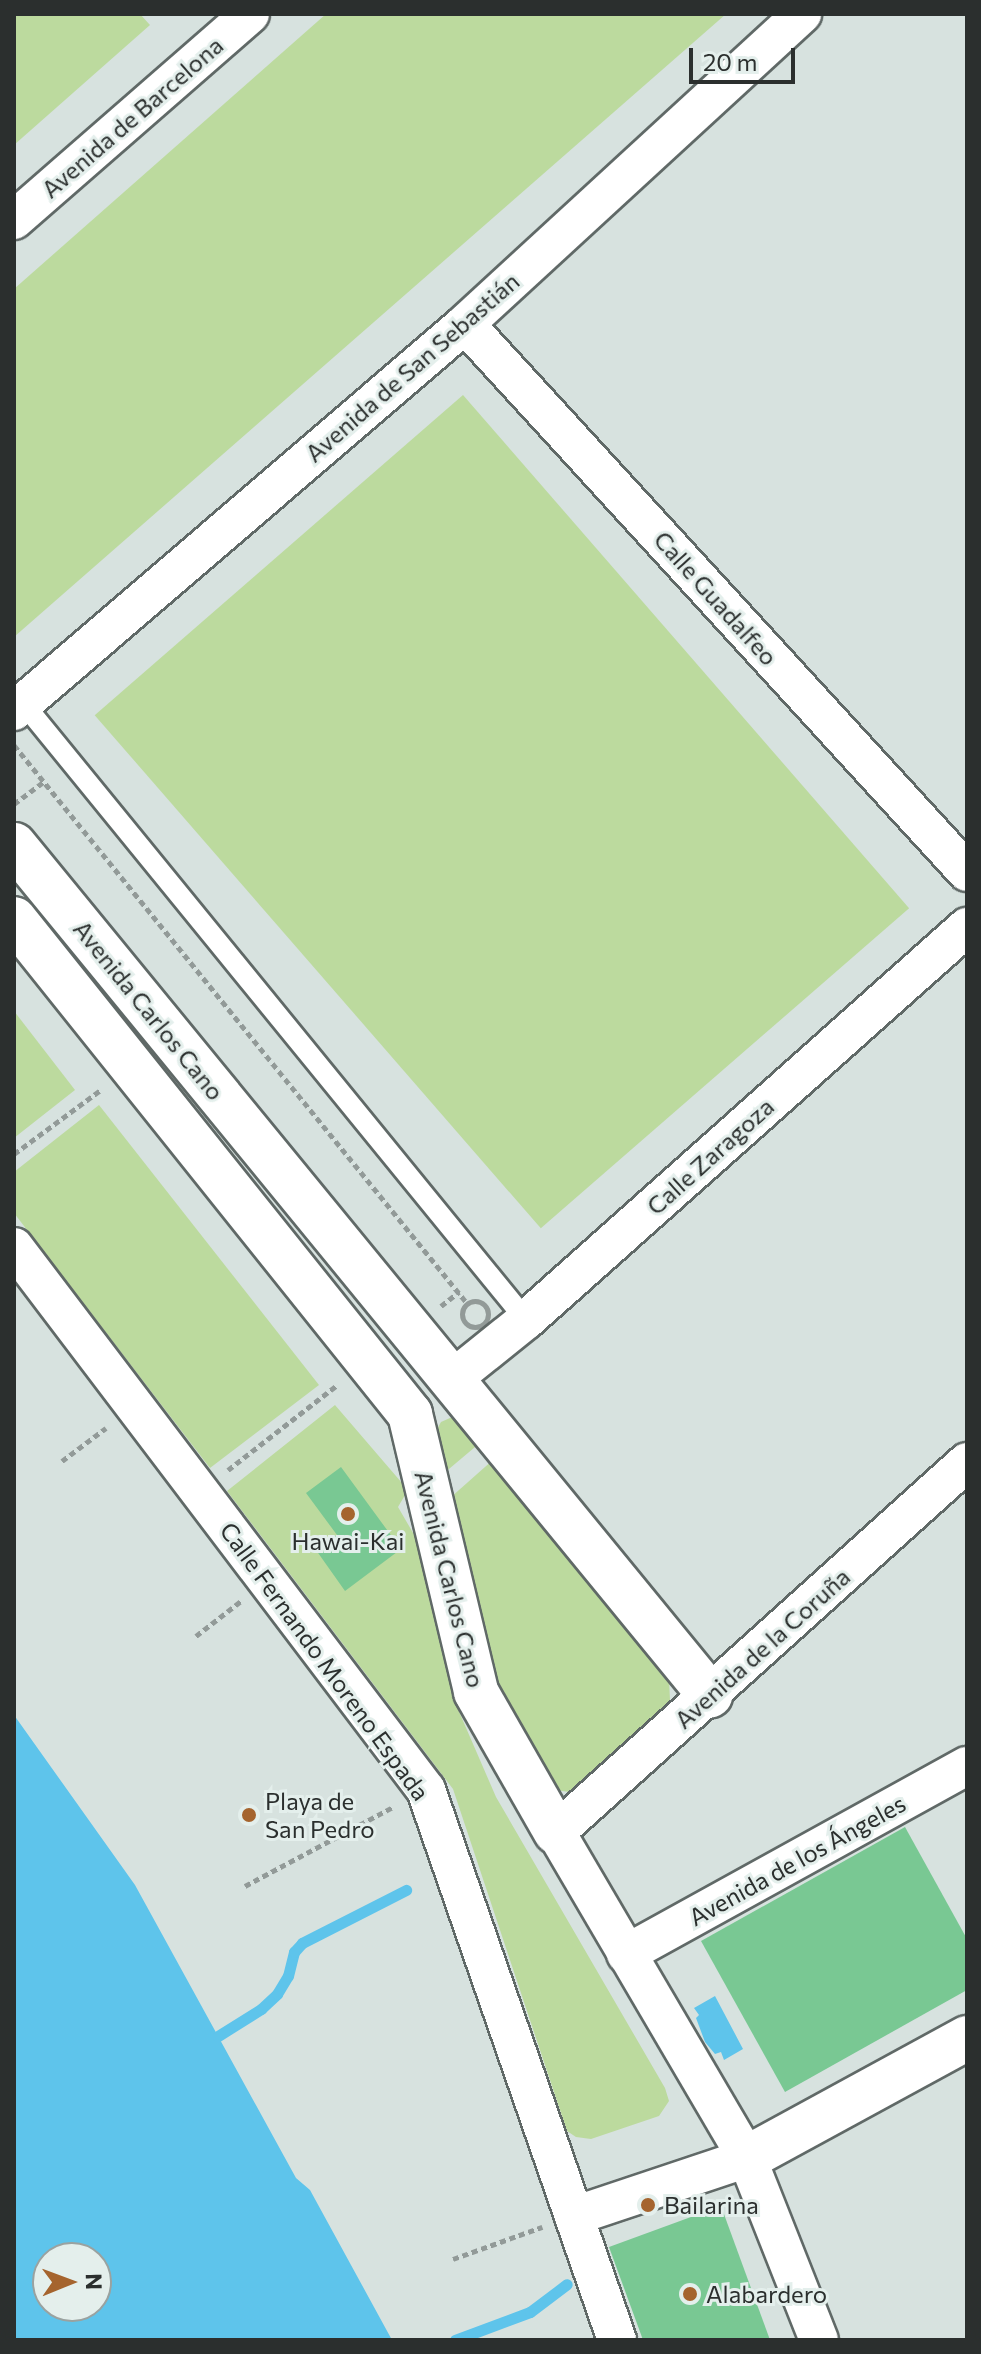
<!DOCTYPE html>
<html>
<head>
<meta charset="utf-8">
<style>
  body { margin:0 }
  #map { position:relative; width:981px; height:2354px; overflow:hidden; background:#d7e2df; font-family:Commissioner,sans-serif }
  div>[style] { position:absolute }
  .green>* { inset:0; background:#bcda9e; transform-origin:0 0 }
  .water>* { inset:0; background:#5ec4eb }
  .stream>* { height:11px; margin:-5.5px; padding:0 5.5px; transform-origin:5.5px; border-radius:5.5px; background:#5ec4eb }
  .building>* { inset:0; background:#79c893 }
  .path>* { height:5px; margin-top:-2.5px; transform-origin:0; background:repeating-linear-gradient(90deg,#929a98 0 6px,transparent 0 10px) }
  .path>.ring { margin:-2.5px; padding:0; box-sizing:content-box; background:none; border:5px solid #929a98; border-radius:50% }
  .roads { filter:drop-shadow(2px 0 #606967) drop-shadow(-2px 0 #606967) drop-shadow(0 2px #606967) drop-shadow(0 -2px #606967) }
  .lane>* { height:20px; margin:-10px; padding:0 10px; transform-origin:10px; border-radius:10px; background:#fff }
  .street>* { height:38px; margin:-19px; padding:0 19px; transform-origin:19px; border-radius:19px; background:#fff }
  .secondary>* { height:44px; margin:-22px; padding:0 22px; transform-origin:22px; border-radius:22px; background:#fff }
  .dots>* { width:22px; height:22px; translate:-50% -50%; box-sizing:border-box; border:4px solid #e4efec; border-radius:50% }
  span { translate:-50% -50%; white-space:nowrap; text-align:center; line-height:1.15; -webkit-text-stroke:6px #e4efec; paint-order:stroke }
  .street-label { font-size:24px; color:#2b2f2e }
  .poi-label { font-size:24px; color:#2b2f2e }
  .left { translate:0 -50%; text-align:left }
  .frame { position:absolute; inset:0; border:16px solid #2b2f2e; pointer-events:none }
  .north { position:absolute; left:32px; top:2242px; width:80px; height:80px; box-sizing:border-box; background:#e4efec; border:2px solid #9aa2a0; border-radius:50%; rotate:89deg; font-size:22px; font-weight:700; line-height:32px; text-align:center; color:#2b2f2e }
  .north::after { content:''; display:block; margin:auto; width:28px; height:36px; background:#a5642e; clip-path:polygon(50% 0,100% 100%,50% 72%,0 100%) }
  .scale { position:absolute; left:689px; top:48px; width:106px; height:36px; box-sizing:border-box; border:4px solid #2b2f2e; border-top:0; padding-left:10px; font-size:24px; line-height:28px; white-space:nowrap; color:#2b2f2e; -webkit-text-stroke:6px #e4efec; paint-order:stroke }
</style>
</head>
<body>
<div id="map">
  <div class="green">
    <div style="clip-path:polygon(14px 14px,140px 14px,150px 25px,14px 145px)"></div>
    <div style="clip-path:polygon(326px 14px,726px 14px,14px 637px,14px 289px)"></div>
    <div style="left:463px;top:395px;width:680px;height:488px;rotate:49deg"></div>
    <div style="clip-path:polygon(14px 1011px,75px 1090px,14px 1138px)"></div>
    <div style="clip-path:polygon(99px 1105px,319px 1385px,210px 1468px,14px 1213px,14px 1172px)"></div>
    <div style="clip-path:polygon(335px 1405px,408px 1490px,398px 1507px,416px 1538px,457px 1707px,496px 1797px,665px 2088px,669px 2101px,659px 2116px,591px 2139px,576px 2137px,567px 2131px,453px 1789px,227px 1491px)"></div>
    <div style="clip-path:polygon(450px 1418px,456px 1418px,481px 1442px,443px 1474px,436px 1431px,441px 1422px)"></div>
    <div style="clip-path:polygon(494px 1459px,669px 1678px,670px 1701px,666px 1712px,577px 1793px,555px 1790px,503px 1703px,493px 1675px,450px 1498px)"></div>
  </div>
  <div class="water">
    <div style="clip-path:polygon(evenodd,14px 1715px,135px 1885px,296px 2178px,310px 2190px,392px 2340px,14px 2340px,14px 1715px,48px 2258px,96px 2258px,96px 2306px,48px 2306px,48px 2258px)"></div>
    <div style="clip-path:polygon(715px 1996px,743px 2049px,724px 2060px,721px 2052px,715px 2054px,705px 2042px,696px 2018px,699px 2015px,694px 2008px)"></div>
  </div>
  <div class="stream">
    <div style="left:218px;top:2036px;width:51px;rotate:-32.1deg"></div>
    <div style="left:261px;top:2009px;width:22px;rotate:-43deg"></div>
    <div style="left:277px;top:1994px;width:21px;rotate:-59deg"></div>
    <div style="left:288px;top:1976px;width:25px;rotate:-76deg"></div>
    <div style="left:294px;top:1952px;width:12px;rotate:-48deg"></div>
    <div style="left:302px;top:1943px;width:117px;rotate:-27deg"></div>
    <div style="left:455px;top:2340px;width:80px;rotate:-20.5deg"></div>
    <div style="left:530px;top:2312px;width:46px;rotate:-37.1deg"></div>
  </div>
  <div class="building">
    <div style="clip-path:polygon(341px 1467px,401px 1549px,345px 1591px,316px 1550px,337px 1535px,306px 1493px)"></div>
    <div style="clip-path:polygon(905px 1827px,967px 1939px,967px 1990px,785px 2092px,701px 1941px)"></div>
    <div style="clip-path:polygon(721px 2206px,770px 2340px,643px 2340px,609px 2247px)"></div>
  </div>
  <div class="path">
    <div style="left:14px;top:745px;width:719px;rotate:50.93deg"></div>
    <div style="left:14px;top:804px;width:38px;rotate:-37deg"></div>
    <div style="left:14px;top:1154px;width:109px;rotate:-36.5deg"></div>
    <div class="ring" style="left:462px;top:1301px;width:21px;height:21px"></div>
    <div style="left:441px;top:1306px;width:23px;rotate:-38deg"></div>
    <div style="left:62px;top:1461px;width:55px;rotate:-36.9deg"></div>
    <div style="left:228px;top:1470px;width:138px;rotate:-37.9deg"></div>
    <div style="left:196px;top:1636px;width:57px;rotate:-37.9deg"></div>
    <div style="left:245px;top:1886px;width:168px;rotate:-28.1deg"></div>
    <div style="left:453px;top:2259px;width:95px;rotate:-19.8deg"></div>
  </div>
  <div class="roads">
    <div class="lane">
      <div style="left:23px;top:703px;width:796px;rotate:50.81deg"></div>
    </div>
    <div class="street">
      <div style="left:14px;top:220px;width:313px;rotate:-41.1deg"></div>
      <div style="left:465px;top:324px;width:743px;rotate:47.51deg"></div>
      <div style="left:14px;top:711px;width:594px;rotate:-40.63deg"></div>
      <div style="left:465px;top:324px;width:458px;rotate:-42.6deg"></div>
      <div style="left:14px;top:1247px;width:682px;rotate:52.81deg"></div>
      <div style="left:426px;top:1790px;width:582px;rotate:70.85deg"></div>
      <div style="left:450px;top:1381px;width:97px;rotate:-38.8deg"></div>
      <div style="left:526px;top:1320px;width:591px;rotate:-41.71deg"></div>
      <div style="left:626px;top:1954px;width:389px;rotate:-28.9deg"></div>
      <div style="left:574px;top:2216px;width:182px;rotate:-18.5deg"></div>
      <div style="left:819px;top:2340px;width:196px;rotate:-111.6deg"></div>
      <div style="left:747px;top:2158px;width:378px;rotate:-120.4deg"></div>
      <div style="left:556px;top:1832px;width:553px;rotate:-41.99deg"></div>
    </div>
    <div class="secondary">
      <div style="left:14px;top:845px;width:1099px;rotate:50.69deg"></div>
      <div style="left:14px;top:919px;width:634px;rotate:51.34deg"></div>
      <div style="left:410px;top:1414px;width:286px;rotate:76.6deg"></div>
      <div style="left:476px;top:1692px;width:161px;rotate:60.3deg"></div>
      <div style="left:747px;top:2158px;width:251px;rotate:-28.6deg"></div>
    </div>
  </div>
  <div class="dots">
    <div style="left:348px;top:1514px;background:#a5642e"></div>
    <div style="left:249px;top:1815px;background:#a5642e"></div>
    <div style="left:648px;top:2205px;background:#a5642e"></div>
    <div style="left:690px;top:2294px;background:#a5642e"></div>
  </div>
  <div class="street-label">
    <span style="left:132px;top:117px;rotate:-41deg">Avenida de Barcelona</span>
    <span style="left:412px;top:367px;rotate:-41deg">Avenida de San Sebastián</span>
    <span style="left:716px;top:598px;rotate:48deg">Calle Guadalfeo</span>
    <span style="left:149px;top:1010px;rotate:51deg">Avenida Carlos Cano</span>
    <span style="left:710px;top:1156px;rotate:-42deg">Calle Zaragoza</span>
    <span style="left:450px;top:1579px;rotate:76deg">Avenida Carlos Cano</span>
    <span style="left:762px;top:1648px;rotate:-42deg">Avenida de la Coruña</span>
    <span style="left:325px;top:1661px;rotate:54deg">Calle Fernando Moreno Espada</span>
    <span style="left:797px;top:1860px;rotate:-29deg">Avenida de los Ángeles</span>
  </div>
  <div class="poi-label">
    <span style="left:348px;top:1541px">Hawai-Kai</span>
    <span class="left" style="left:265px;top:1815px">Playa de<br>San Pedro</span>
    <span class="left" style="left:664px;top:2205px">Bailarina</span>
    <span class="left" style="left:706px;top:2294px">Alabardero</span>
  </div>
  <div class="frame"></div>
  <div class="north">N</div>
  <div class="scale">20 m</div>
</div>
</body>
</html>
